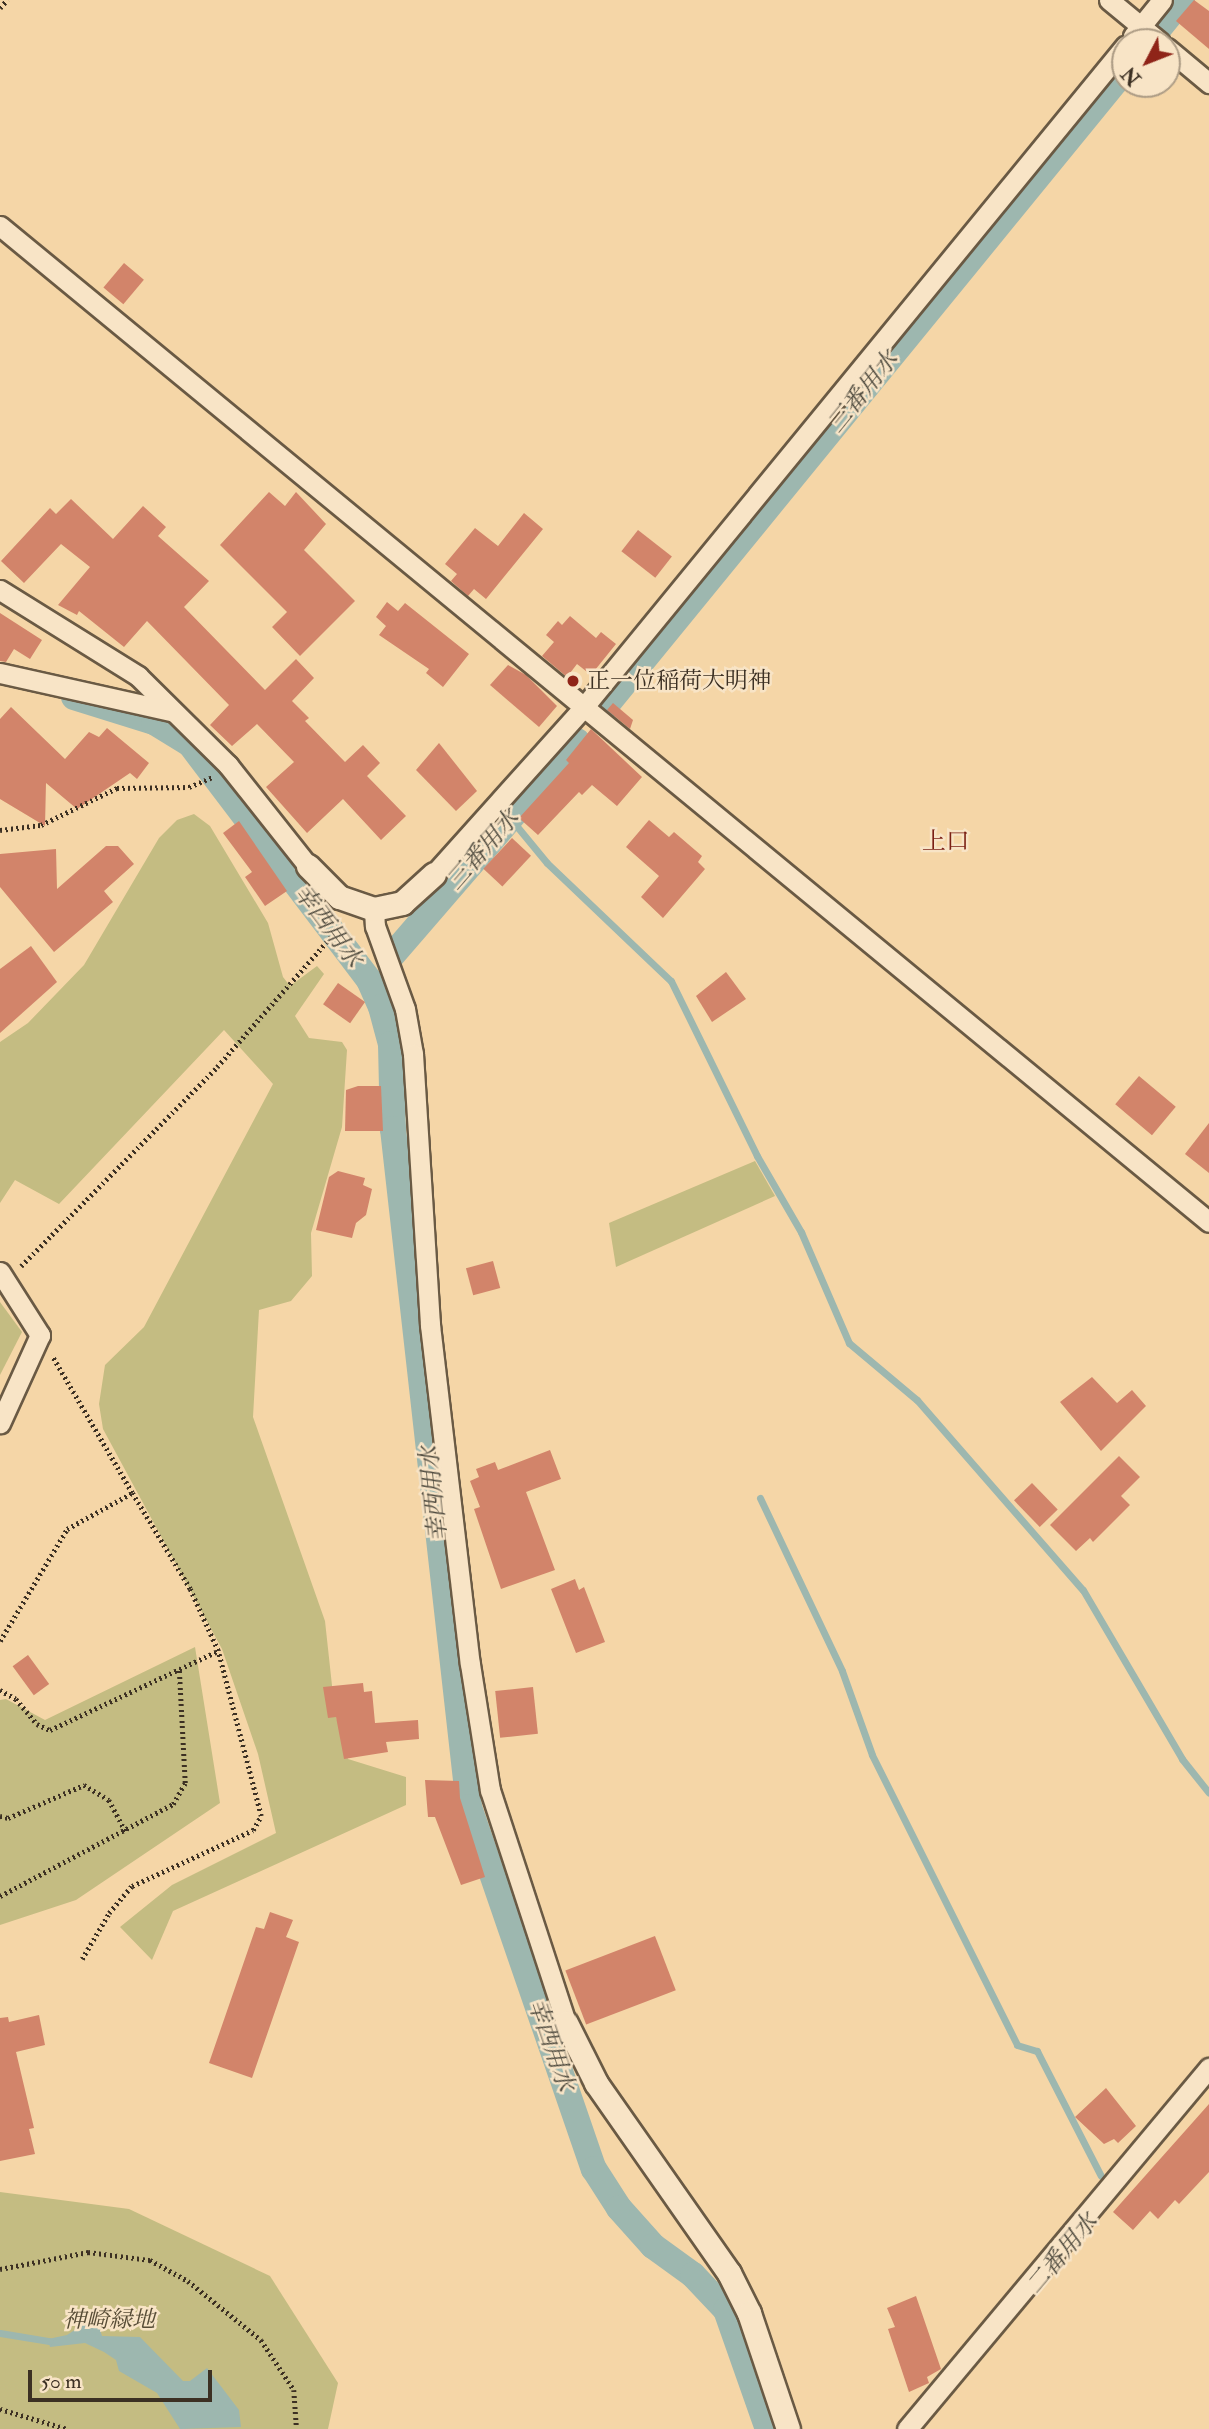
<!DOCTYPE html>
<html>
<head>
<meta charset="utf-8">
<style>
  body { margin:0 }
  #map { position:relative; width:1209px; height:2429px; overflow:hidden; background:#f5d6a7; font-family:"IM FELL Double Pica","Noto Serif JP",serif }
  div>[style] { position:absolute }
  .green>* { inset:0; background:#c4bc82 }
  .water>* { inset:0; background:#9db7af }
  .stream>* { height:7px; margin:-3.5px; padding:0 3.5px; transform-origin:3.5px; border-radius:3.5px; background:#9db7af }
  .canal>* { height:26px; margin:-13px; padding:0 13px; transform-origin:13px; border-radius:13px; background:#9db7af }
  .building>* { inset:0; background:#d2846a; transform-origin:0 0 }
  .path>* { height:4.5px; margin-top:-2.25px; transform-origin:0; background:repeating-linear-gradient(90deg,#3c3023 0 2px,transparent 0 5.5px) }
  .roads { filter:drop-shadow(2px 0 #6a5a44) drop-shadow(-2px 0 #6a5a44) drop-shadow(0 2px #6a5a44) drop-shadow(0 -2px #6a5a44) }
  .minor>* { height:19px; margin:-9.5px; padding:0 9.5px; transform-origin:9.5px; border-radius:9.5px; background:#f8e4c6 }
  .tertiary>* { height:23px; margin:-11.5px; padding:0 11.5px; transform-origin:11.5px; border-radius:11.5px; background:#f8e4c6 }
  .dots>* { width:19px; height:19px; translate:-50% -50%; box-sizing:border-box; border:4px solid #f8e4c6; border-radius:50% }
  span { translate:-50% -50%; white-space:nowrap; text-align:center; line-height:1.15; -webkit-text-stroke:5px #f8e4c6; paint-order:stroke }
  .poi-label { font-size:23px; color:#3c3023 }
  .left { translate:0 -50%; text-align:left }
  .park-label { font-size:23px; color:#574c36; font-style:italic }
  .water-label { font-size:24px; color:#4f4b3f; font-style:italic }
  .neighbourhood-label { font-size:24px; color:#7a1f14 }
  .north { position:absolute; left:1111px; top:28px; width:70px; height:70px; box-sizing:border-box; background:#f8e4c6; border:2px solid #ad9c85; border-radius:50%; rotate:228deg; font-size:19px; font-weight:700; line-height:28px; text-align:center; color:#3c3023 }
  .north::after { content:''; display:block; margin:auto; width:24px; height:32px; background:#8f2418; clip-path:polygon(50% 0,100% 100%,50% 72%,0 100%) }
  .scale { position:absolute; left:28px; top:2370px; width:184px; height:32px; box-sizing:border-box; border:4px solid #3c3023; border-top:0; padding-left:9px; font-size:21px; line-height:24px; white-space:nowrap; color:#3c3023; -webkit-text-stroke:5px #f8e4c6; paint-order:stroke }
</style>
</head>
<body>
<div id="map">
  <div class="green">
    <div style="clip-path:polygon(194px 814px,210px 826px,268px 923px,283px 977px,290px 986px,317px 966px,324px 974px,295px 1016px,309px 1038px,342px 1042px,347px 1050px,342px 1127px,311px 1233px,312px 1276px,291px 1301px,259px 1310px,253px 1417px,325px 1621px,335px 1713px,348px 1759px,406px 1777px,406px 1805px,173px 1911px,152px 1960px,120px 1927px,172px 1885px,276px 1833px,258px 1754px,222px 1649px,103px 1429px,99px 1404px,105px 1365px,144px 1327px,273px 1084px,224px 1030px,59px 1204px,15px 1180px,0 1203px,0 1042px,28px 1023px,84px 965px,159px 838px,177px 820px)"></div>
    <div style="clip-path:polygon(755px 1161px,775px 1196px,616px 1267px,609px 1223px)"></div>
    <div style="clip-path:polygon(0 1302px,22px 1332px,0 1375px)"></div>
    <div style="clip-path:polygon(195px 1647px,220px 1803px,76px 1900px,0 1925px,0 1700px,6px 1699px,45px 1720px)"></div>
    <div style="clip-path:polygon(0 2192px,129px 2209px,270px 2276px,338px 2383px,328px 2429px,0 2429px)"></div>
  </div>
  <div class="water">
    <div style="clip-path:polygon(96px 2316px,102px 2336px,140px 2337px,183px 2381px,190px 2381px,207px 2368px,239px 2410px,241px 2427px,180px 2429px,157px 2393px,119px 2371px,116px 2360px,104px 2352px,85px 2343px,50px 2347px,48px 2339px,67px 2335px)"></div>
  </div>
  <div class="stream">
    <div style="left:510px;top:818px;width:58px;rotate:50.6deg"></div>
    <div style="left:547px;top:863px;width:171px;rotate:43.6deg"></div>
    <div style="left:671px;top:981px;width:195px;rotate:63.8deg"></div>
    <div style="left:757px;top:1156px;width:88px;rotate:59.9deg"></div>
    <div style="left:801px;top:1232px;width:121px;rotate:66.6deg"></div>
    <div style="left:849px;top:1343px;width:89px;rotate:40deg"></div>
    <div style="left:917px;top:1400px;width:252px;rotate:48.9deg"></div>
    <div style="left:1083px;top:1590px;width:196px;rotate:59.6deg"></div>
    <div style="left:1182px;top:1759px;width:43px;rotate:51.5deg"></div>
    <div style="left:760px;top:1498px;width:191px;rotate:64.6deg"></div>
    <div style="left:842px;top:1671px;width:89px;rotate:70.3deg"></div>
    <div style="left:872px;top:1755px;width:324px;rotate:63.4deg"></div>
    <div style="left:1017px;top:2045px;width:21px;rotate:17deg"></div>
    <div style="left:1037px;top:2051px;width:140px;rotate:62.9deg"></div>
    <div style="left:0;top:2333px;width:50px;rotate:9.3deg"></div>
  </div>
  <div class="canal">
    <div style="left:1148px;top:42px;width:54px;rotate:-51deg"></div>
    <div style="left:74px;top:697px;width:84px;rotate:17.4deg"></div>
    <div style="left:154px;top:722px;width:42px;rotate:31.4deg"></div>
    <div style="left:190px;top:744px;width:296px;rotate:52.8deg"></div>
    <div style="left:369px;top:980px;width:30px;rotate:66deg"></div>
    <div style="left:381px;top:1007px;width:38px;rotate:75deg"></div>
    <div style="left:391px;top:1044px;width:85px;rotate:88.7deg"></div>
    <div style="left:393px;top:1129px;width:682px;rotate:83.6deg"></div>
    <div style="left:469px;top:1807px;width:383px;rotate:71deg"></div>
    <div style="left:594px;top:2169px;width:46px;rotate:57.3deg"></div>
    <div style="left:619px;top:2208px;width:51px;rotate:48.2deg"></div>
    <div style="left:653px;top:2246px;width:49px;rotate:35.9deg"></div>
    <div style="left:693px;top:2275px;width:48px;rotate:46.7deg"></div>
    <div style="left:726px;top:2310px;width:126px;rotate:70.6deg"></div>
    <div style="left:600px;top:713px;width:830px;rotate:-50.77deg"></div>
    <div style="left:389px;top:959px;width:288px;rotate:-49.2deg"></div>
  </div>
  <div class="building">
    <div style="clip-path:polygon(1194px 0,1209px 11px,1209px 49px,1176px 21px)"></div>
    <div style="left:124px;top:263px;width:26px;height:32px;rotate:40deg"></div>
    <div style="clip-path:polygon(269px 492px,285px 506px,296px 492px,326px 524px,304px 550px,355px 601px,300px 656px,272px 627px,287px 612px,220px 545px)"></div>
    <div style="clip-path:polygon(71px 499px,113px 539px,143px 506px,166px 527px,158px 536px,209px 581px,184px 607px,265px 690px,296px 659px,314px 678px,292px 701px,309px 718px,305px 721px,345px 762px,363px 745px,380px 763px,367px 776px,406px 816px,381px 840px,343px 799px,307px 833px,266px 787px,294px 762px,257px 724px,232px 746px,210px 725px,229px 705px,147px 621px,124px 647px,79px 611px,77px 615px,58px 605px,90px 567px,61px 544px,24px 583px,1px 561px,50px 508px,56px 514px)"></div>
    <div style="clip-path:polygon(524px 513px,543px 529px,486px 599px,474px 589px,468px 596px,451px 581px,457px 574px,445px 564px,475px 528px,498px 546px)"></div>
    <div style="left:638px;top:530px;width:43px;height:27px;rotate:38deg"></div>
    <div style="clip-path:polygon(387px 602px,398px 611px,405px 603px,469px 654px,443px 687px,426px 673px,429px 669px,379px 635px,386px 626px,376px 617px)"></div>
    <div style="clip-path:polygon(0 613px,42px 640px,30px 659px,14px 649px,6px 662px,0 661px)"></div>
    <div style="clip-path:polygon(570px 616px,596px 638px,601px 632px,616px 644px,591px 675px,577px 664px,567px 677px,542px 656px,554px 642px,546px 635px,558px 621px,562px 625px)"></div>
    <div style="clip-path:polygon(508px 665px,526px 675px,557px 706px,539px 727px,490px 685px)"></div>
    <div style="clip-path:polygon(613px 703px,633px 720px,630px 729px,607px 710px)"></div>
    <div style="clip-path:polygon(11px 707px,65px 759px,89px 732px,99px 737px,107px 728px,149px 763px,137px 779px,130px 773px,77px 809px,46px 783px,45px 826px,0 799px,0 719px)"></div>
    <div style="clip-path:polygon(591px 729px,642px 777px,617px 806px,592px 785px,582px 795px,579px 792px,538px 835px,519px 818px,569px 763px,566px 760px)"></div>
    <div style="clip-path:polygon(439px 743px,477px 791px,456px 811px,416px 770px)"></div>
    <div style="clip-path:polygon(649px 820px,669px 837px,674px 832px,702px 856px,698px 862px,705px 869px,663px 918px,641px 897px,659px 876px,626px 847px)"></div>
    <div style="clip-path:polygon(239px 821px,287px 891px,265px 906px,245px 877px,252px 872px,223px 833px)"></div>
    <div style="left:512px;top:838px;width:26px;height:42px;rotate:43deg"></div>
    <div style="clip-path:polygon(106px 846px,118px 846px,134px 864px,104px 891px,113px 902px,54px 952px,0 887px,0 854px,56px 849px,57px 889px)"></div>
    <div style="clip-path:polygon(31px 946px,57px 982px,0 1033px,0 969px)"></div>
    <div style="clip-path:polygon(726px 972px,746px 999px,712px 1022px,696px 996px)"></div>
    <div style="left:338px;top:983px;width:33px;height:26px;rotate:35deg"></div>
    <div style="left:1139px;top:1076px;width:48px;height:37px;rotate:40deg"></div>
    <div style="clip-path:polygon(358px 1086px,381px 1086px,383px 1131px,345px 1131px,346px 1090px)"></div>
    <div style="clip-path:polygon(1209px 1123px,1209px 1173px,1185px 1154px)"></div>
    <div style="clip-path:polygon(338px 1171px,365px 1178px,363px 1185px,372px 1189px,366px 1215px,356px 1223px,352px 1238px,316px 1230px,329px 1177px)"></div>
    <div style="left:493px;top:1261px;width:28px;height:28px;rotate:75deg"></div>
    <div style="clip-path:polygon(1092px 1377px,1117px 1403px,1132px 1390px,1146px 1406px,1101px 1451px,1060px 1402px)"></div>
    <div style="clip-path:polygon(550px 1450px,561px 1479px,526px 1492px,555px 1570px,501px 1589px,474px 1509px,480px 1507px,470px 1481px,479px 1477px,476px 1469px,495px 1462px,498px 1470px)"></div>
    <div style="clip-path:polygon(1119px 1456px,1140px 1477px,1121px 1496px,1130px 1505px,1093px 1542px,1090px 1538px,1076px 1551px,1050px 1525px)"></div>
    <div style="left:1032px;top:1483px;width:37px;height:25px;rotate:46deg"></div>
    <div style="clip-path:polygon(575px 1579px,579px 1590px,584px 1587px,605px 1642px,576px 1653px,551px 1589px)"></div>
    <div style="left:28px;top:1655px;width:36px;height:19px;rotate:54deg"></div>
    <div style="clip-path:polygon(363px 1683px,364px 1692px,372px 1691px,375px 1723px,418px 1720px,419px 1739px,386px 1742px,388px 1752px,344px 1759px,336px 1717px,328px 1718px,323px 1687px)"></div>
    <div style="left:533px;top:1687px;width:47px;height:38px;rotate:84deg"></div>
    <div style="clip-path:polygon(425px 1780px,459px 1781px,460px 1798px,485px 1877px,461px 1885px,435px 1817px,428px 1817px)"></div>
    <div style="clip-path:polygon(270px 1912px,293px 1920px,286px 1937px,299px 1942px,252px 2078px,209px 2063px,256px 1927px,264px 1929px)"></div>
    <div style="left:655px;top:1936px;width:58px;height:96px;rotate:69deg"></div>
    <div style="clip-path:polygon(39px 2015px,45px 2045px,16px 2052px,34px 2128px,29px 2129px,35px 2154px,0 2161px,0 2018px,8px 2017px,9px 2022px)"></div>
    <div style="clip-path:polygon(1106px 2088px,1136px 2126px,1118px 2143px,1114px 2139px,1104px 2144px,1075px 2117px)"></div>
    <div style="clip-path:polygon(1209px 2104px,1209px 2172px,1179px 2204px,1175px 2200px,1158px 2219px,1150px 2211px,1133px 2230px,1113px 2212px)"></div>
    <div style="clip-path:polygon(916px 2296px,941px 2369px,927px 2377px,929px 2383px,909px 2392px,888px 2329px,895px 2327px,887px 2308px)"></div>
  </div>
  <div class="path">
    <div style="left:0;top:8px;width:11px;rotate:-49deg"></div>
    <div style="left:0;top:830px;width:41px;rotate:-7deg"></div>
    <div style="left:41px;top:825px;width:85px;rotate:-26deg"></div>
    <div style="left:117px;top:788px;width:72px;rotate:-0.8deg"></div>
    <div style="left:189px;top:787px;width:25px;rotate:-23deg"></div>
    <div style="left:21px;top:1266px;width:279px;rotate:-45.4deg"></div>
    <div style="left:217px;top:1067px;width:191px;rotate:-48.8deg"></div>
    <div style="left:0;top:1641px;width:131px;rotate:-59.1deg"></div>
    <div style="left:67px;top:1529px;width:74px;rotate:-29deg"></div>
    <div style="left:132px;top:1493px;width:159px;rotate:-120.3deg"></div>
    <div style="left:0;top:1690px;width:18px;rotate:29deg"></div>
    <div style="left:16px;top:1699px;width:33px;rotate:50deg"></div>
    <div style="left:37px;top:1724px;width:14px;rotate:25deg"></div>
    <div style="left:50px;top:1730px;width:186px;rotate:-25.2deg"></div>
    <div style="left:218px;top:1651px;width:68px;rotate:-114.3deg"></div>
    <div style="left:190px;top:1589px;width:112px;rotate:-121.1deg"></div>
    <div style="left:0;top:1816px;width:8px;rotate:14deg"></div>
    <div style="left:8px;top:1818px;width:83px;rotate:-23.5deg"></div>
    <div style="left:84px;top:1785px;width:29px;rotate:31deg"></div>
    <div style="left:109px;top:1800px;width:36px;rotate:62deg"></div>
    <div style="left:0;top:1896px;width:196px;rotate:-28deg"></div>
    <div style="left:173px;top:1804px;width:24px;rotate:-60deg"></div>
    <div style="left:185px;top:1783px;width:114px;rotate:-93deg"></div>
    <div style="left:82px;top:1959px;width:53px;rotate:-59.6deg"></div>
    <div style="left:109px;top:1913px;width:35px;rotate:-50deg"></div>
    <div style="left:132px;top:1886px;width:133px;rotate:-24.8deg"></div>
    <div style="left:253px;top:1830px;width:16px;rotate:-60deg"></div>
    <div style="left:261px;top:1816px;width:171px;rotate:-104.6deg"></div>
    <div style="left:0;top:2269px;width:90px;rotate:-10.9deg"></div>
    <div style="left:88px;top:2252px;width:63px;rotate:7.4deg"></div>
    <div style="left:150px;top:2260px;width:43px;rotate:28.9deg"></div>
    <div style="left:188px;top:2281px;width:94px;rotate:38.9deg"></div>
    <div style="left:261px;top:2340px;width:60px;rotate:56.6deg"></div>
    <div style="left:294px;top:2390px;width:39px;rotate:86deg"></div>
    <div style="left:0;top:2409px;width:70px;rotate:16.6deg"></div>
  </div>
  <div class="roads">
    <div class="minor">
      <div style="left:1109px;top:0;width:66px;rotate:39.5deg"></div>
      <div style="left:1133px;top:36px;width:46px;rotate:-51.1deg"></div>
      <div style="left:1167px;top:48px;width:55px;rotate:39.8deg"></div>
      <div style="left:0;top:226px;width:1566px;rotate:39.48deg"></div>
      <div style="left:0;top:590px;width:163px;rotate:31.9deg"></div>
      <div style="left:138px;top:676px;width:127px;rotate:44.7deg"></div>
      <div style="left:228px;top:765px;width:129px;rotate:51.6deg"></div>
      <div style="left:0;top:673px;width:178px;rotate:12.6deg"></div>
      <div style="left:434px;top:874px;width:223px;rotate:-48.1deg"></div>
      <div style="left:583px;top:708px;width:856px;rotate:-50.69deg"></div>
      <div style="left:374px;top:909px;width:17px;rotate:87deg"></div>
      <div style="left:375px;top:926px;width:88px;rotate:70.1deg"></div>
      <div style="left:405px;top:1009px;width:46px;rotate:79.9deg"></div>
      <div style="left:413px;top:1054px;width:272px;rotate:86.4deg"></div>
      <div style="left:430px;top:1325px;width:341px;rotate:83.3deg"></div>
      <div style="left:470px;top:1664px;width:128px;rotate:81deg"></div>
      <div style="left:490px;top:1790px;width:245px;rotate:71.9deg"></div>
      <div style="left:0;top:1272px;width:75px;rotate:57.6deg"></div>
      <div style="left:40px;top:1335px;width:97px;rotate:114.4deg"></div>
      <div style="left:907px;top:2429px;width:471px;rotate:-50.1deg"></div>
    </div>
    <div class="tertiary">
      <div style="left:308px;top:866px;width:44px;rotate:45deg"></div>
      <div style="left:339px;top:897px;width:37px;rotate:19deg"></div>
      <div style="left:374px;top:909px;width:29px;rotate:-12deg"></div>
      <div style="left:402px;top:903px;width:43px;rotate:-42.2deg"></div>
      <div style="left:566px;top:2023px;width:67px;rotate:63.4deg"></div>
      <div style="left:596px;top:2083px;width:232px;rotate:55deg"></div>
      <div style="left:729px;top:2273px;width:45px;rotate:63.4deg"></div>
      <div style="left:749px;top:2313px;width:122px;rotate:71.4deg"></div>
    </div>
  </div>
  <div class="dots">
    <div style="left:573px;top:681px;background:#8f2418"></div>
  </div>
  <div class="poi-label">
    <span class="left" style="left:587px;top:681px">正一位稲荷大明神</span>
  </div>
  <div class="park-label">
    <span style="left:109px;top:2320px">神崎緑地</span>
  </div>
  <div class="water-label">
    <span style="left:863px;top:392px;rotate:-51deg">三番用水</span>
    <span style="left:483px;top:850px;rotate:-49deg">三番用水</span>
    <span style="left:328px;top:926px;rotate:53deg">幸西用水</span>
    <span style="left:434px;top:1494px;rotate:-96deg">幸西用水</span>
    <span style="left:551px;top:2045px;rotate:71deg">幸西用水</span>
    <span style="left:1062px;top:2254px;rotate:-50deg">二番用水</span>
  </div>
  <div class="neighbourhood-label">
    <span style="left:946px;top:842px">上口</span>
  </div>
  <div class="north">N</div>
  <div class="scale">50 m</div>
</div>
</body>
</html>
